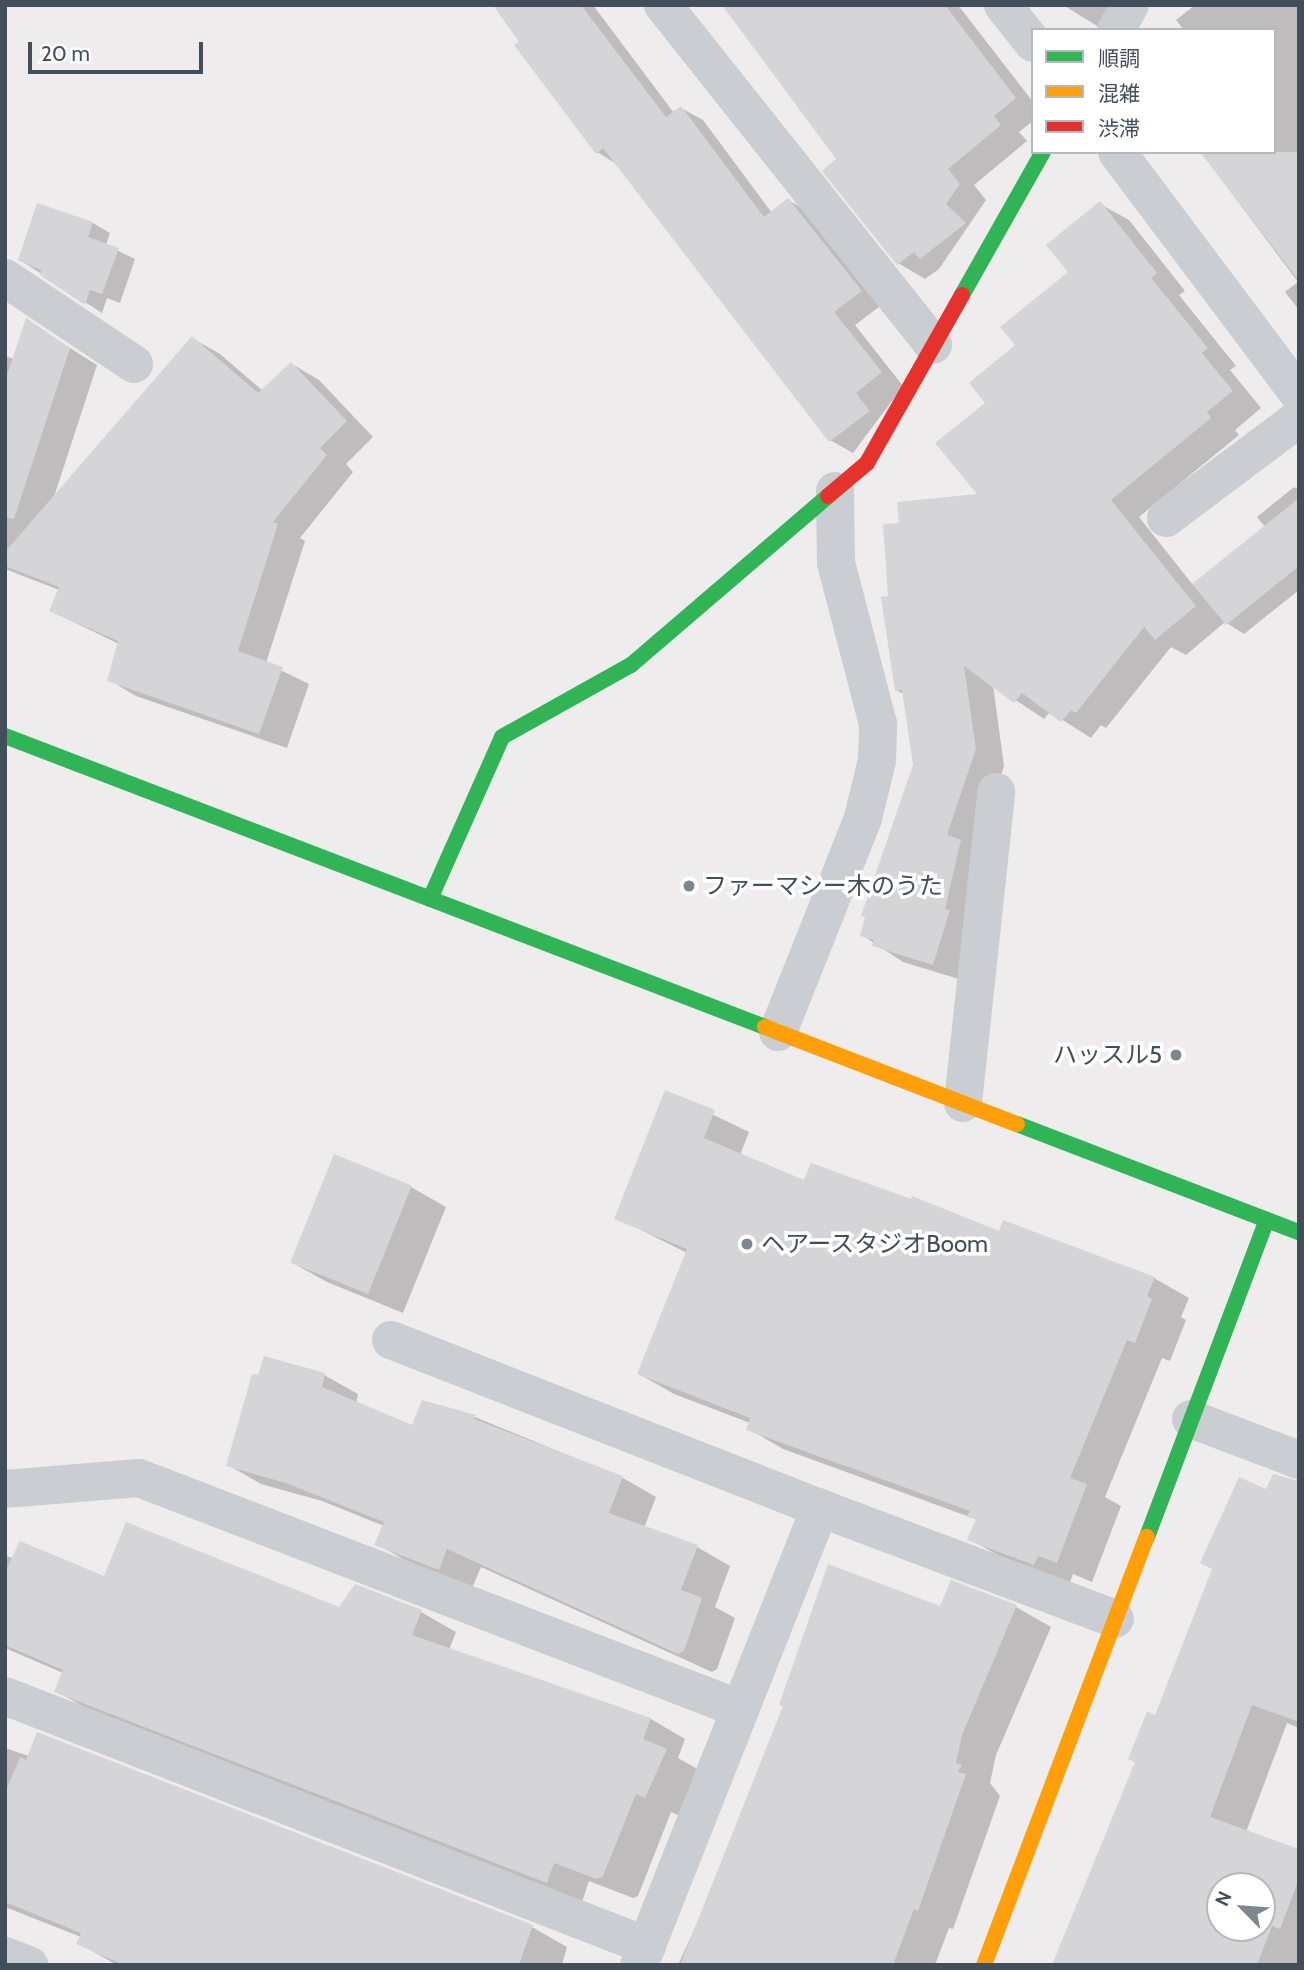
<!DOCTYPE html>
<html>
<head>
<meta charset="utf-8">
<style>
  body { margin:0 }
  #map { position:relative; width:1304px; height:1970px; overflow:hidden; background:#eeecec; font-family:Cabin,"Noto Sans JP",sans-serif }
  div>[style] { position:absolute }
  .shadow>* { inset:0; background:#0003 }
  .building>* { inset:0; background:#d5d4d7; transform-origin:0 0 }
  .street>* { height:38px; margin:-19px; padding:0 19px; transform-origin:19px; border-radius:19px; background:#cacdd1 }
  .fast>* { height:16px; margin:-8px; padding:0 8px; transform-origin:8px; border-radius:8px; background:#30b455 }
  .slow>* { height:16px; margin:-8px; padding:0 8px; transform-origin:8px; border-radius:8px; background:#ff9f0a }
  .jam>* { height:16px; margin:-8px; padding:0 8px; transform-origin:8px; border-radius:8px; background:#e5322d }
  .dots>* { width:19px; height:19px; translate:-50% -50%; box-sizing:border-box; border:4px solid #fff; border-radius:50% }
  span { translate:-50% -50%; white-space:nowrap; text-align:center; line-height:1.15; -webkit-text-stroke:7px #fff; paint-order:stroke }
  .poi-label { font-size:24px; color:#424f5b }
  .left { translate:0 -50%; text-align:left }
  .right { translate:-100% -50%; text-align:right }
  .frame { position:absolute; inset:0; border:7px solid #424f5b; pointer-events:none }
  .legend { position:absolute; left:1031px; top:28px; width:245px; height:126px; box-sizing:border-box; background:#fff; border:2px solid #b3b9bd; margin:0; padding:9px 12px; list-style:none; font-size:21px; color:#424f5b }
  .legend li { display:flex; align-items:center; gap:14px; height:35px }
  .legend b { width:35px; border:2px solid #b3b9bd }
  .north { position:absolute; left:1206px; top:1872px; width:70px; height:70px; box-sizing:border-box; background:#fff; border:2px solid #b3b9bd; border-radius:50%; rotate:295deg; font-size:19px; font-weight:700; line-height:28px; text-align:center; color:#424f5b }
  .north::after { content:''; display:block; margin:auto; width:24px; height:32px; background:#7e868e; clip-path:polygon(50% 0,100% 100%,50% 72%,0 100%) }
  .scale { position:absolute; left:28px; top:42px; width:175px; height:32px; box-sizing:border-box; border:4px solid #424f5b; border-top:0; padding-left:9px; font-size:21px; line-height:24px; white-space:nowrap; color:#424f5b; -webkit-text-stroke:5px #fff; paint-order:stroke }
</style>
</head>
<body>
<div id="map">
  <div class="shadow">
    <div style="clip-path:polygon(495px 5px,593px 5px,674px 113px,681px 108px,703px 120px,772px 213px,788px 200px,811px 213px,883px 304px,855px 325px,903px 386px,853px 453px,830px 440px,618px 165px,597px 152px)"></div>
    <div style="clip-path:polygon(723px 5px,958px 5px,1033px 102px,1033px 121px,1019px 132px,1027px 141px,974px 185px,986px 200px,939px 269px,925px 279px,898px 263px,839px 160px)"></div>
    <div style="clip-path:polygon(1063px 5px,1119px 5px,1102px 29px)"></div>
    <div style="clip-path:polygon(1195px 5px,1299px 5px,1299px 310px,1285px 292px,1298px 282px,1201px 152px,1274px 152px,1274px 30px,1184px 30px,1176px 20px)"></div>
    <div style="clip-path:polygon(1100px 204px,1129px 220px,1185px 291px,1179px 295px,1236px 366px,1230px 370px,1261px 408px,1235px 430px,1239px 435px,1139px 517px,1193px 585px,1265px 527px,1257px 517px,1294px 487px,1299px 490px,1299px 590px,1244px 634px,1225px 622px,1186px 655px,1171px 647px,1106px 728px,1101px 725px,1091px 738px,1050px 712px,1044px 719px,993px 685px,1004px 766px,976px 850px,962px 980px,903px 962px,862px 935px,914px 765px,904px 694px,896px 690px,890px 598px,901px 525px,980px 495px,987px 403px,1017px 345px,1070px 272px)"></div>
    <div style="clip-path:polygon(93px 223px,110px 233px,106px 245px,135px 259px,120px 303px,107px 298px,102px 313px,20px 260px)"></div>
    <div style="clip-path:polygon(27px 321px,97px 365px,53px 500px,192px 338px,220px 354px,263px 391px,292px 364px,319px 380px,373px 437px,346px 464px,353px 472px,300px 538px,305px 541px,266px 663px,309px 684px,287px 748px,136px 696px,109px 680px,119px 644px,51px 611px,59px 590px,5px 569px,5px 356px,14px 359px)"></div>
    <div style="clip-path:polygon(666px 1092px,749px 1132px,740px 1155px,805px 1183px,1154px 1278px,1189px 1298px,1181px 1317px,1186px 1320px,1170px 1361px,1162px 1358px,1105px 1497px,1121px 1506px,1092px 1582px,1073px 1574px,1069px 1584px,1004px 1559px,970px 1539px,978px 1520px,783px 1449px,749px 1429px,750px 1423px,674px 1394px,639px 1374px,687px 1253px,617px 1218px)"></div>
    <div style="clip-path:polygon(411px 1187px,446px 1207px,403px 1313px,327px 1282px,293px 1263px)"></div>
    <div style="clip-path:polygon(324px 1375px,358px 1394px,356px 1403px,413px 1427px,475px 1417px,623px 1478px,656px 1497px,644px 1528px,697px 1547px,730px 1566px,715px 1607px,735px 1618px,717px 1669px,712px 1672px,481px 1567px,472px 1588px,410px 1563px,377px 1544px,384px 1526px,322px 1501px,261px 1484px,228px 1465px)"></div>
    <div style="clip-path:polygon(evenodd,1267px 1491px,1299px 1494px,1299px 1728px,1287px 1723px,1246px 1832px,1299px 1851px,1299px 1965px,1056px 1965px,1156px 1718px,1267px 1491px,1220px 1886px,1262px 1886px,1262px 1928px,1220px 1928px,1220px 1886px)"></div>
    <div style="clip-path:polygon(5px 1556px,105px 1578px,348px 1613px,359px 1588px,421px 1612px,456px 1632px,449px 1650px,651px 1719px,685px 1739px,678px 1758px,701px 1771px,680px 1816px,671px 1812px,638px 1896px,633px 1898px,589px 1881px,582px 1902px,91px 1711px,56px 1691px,63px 1673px,5px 1648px)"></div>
    <div style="clip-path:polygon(951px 1583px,1016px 1607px,1051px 1627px,996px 1755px,990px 1783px,1000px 1796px,953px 1929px,949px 1928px,935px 1965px,678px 1965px,726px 1860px,941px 1608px)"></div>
    <div style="clip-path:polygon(5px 1748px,532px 1927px,567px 1947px,562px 1965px,117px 1965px,78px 1943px,81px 1937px,5px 1907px)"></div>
  </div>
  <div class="building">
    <div style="clip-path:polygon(493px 5px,581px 5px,666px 117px,681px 106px,764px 217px,788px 198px,862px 291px,834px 312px,882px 372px,856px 393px,870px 411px,829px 442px,603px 148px,596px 154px,514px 45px,519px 42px)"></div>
    <div style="clip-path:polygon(722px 5px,945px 5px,1016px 98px,994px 116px,1001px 125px,948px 169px,960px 184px,946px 204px,966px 223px,920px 259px,914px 252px,897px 265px,822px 171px,836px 159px)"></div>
    <div style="clip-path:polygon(1200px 152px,1299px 152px,1299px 281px)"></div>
    <div style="clip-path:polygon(1100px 201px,1157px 273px,1151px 278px,1208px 348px,1202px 353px,1233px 391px,1207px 412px,1211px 418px,1111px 500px,1196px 606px,1155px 640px,1144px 627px,1076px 713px,1071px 710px,1061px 722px,1022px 693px,1014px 703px,964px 666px,976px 749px,947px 835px,961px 840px,945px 909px,950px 910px,933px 965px,872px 946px,874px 940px,860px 936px,865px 917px,861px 916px,913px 765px,902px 690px,895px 691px,881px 597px,888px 596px,883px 524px,899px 523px,897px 502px,977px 494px,935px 443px,985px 403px,969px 383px,1015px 345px,1000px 327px,1068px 272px,1046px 245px)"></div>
    <div style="clip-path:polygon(37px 203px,93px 222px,88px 237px,119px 248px,102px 294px,90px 290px,85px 305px,40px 275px,41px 270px,18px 260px)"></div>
    <div style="clip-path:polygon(26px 318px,70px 348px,14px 519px,5px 517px,5px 381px)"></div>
    <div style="clip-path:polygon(192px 336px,258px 393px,291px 362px,347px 421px,320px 448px,327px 455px,273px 522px,278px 524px,238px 651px,283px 667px,259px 734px,107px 681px,118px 641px,49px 611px,59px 587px,5px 566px,5px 552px)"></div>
    <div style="clip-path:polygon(1299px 498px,1299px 566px,1226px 625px,1192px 584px)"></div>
    <div style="clip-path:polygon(665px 1090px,715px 1110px,704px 1138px,804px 1180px,811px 1163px,911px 1199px,912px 1196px,999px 1231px,1003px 1220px,1155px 1277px,1147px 1296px,1152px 1299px,1135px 1343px,1127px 1340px,1070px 1478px,1087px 1484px,1057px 1563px,1038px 1556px,1034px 1565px,967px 1540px,976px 1519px,967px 1516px,970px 1511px,746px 1430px,750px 1418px,637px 1374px,687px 1249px,614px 1219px)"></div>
    <div style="left:334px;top:1154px;width:84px;height:117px;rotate:22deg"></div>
    <div style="clip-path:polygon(264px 1356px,325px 1373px,322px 1387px,412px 1425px,422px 1400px,476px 1415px,474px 1419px,623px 1476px,609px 1513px,698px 1545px,681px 1590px,702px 1598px,684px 1651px,678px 1654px,447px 1549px,439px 1570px,374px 1545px,384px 1522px,286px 1483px,226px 1466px,252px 1374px,258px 1375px)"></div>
    <div style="clip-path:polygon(evenodd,1273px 1474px,1299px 1481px,1299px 1722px,1252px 1705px,1210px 1817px,1299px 1849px,1299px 1879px,1280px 1929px,1272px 1926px,1257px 1965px,1052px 1965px,1135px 1762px,1128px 1759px,1147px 1712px,1155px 1715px,1212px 1569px,1200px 1563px,1239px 1477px,1266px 1489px,1273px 1474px,1220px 1886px,1262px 1886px,1262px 1928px,1220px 1928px,1220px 1886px)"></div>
    <div style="clip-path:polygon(126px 1522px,339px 1607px,355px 1584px,422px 1610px,412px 1635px,651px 1718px,643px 1739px,667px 1749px,645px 1798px,636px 1794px,603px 1876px,597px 1879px,554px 1863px,547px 1883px,54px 1692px,63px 1670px,5px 1645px,5px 1572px,20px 1541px,104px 1576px)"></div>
    <div style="clip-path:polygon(828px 1564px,940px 1606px,951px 1580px,1017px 1605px,962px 1735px,956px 1763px,962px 1765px,958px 1772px,966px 1774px,918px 1911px,914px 1909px,893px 1965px,680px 1965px,783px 1706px,779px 1705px)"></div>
    <div style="clip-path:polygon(37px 1732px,533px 1925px,519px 1965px,124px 1965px,76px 1944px,81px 1933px,5px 1902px,5px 1793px,20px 1757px,26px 1760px)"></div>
  </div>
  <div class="street">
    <div style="left:663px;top:5px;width:434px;rotate:51.5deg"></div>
    <div style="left:1003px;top:5px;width:48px;rotate:51.7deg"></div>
    <div style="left:1116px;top:30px;width:29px;rotate:-61deg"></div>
    <div style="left:1117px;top:152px;width:303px;rotate:53.1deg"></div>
    <div style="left:5px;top:278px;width:155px;rotate:33.7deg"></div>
    <div style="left:1166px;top:518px;width:166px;rotate:-36.9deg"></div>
    <div style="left:778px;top:1032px;width:230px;rotate:-68.3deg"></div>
    <div style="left:863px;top:818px;width:60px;rotate:-76.4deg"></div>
    <div style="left:877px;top:760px;width:36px;rotate:-88deg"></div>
    <div style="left:878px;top:724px;width:166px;rotate:-104.6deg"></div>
    <div style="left:836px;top:563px;width:72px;rotate:-90.8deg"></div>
    <div style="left:963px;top:1103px;width:313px;rotate:-83.9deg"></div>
    <div style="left:391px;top:1340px;width:461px;rotate:21.4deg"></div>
    <div style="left:1191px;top:1419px;width:116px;rotate:20.8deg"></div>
    <div style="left:5px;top:1489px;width:134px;rotate:-4.7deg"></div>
    <div style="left:139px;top:1478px;width:644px;rotate:21.02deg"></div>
    <div style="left:5px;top:1696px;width:689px;rotate:21.28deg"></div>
    <div style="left:5px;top:1956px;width:26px;rotate:21deg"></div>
    <div style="left:639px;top:1965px;width:492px;rotate:-68.4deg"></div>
    <div style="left:820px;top:1508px;width:315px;rotate:20.6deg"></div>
  </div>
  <div class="fast">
    <div style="left:962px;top:295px;width:164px;rotate:-60.5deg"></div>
    <div style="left:5px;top:736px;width:814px;rotate:20.95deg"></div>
    <div style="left:430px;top:899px;width:177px;rotate:-66deg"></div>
    <div style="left:502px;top:737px;width:148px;rotate:-29.2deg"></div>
    <div style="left:631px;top:665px;width:260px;rotate:-40.6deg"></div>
    <div style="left:1017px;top:1124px;width:302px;rotate:21deg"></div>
    <div style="left:1147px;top:1537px;width:339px;rotate:-69.3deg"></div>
  </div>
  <div class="slow">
    <div style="left:765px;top:1027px;width:270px;rotate:21.1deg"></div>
    <div style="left:984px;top:1965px;width:458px;rotate:-69.2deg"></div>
  </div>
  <div class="jam">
    <div style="left:828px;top:496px;width:51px;rotate:-40.2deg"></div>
    <div style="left:867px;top:463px;width:193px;rotate:-60.5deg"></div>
  </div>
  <div class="dots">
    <div style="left:689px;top:886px;background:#7e868e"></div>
    <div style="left:1176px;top:1055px;background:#7e868e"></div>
    <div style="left:747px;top:1244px;background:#7e868e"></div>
  </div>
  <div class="poi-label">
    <span class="left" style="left:703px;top:886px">ファーマシー木のうた</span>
    <span class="right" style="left:1162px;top:1055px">ハッスル5</span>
    <span class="left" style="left:761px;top:1244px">ヘアースタジオBoom</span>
  </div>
  <div class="frame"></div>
  <ul class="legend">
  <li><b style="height:9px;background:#30b455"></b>順調</li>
  <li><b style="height:9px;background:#ff9f0a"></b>混雑</li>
  <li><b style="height:9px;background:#e5322d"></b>渋滞</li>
  </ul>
  <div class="north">N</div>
  <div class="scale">20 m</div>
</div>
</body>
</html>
